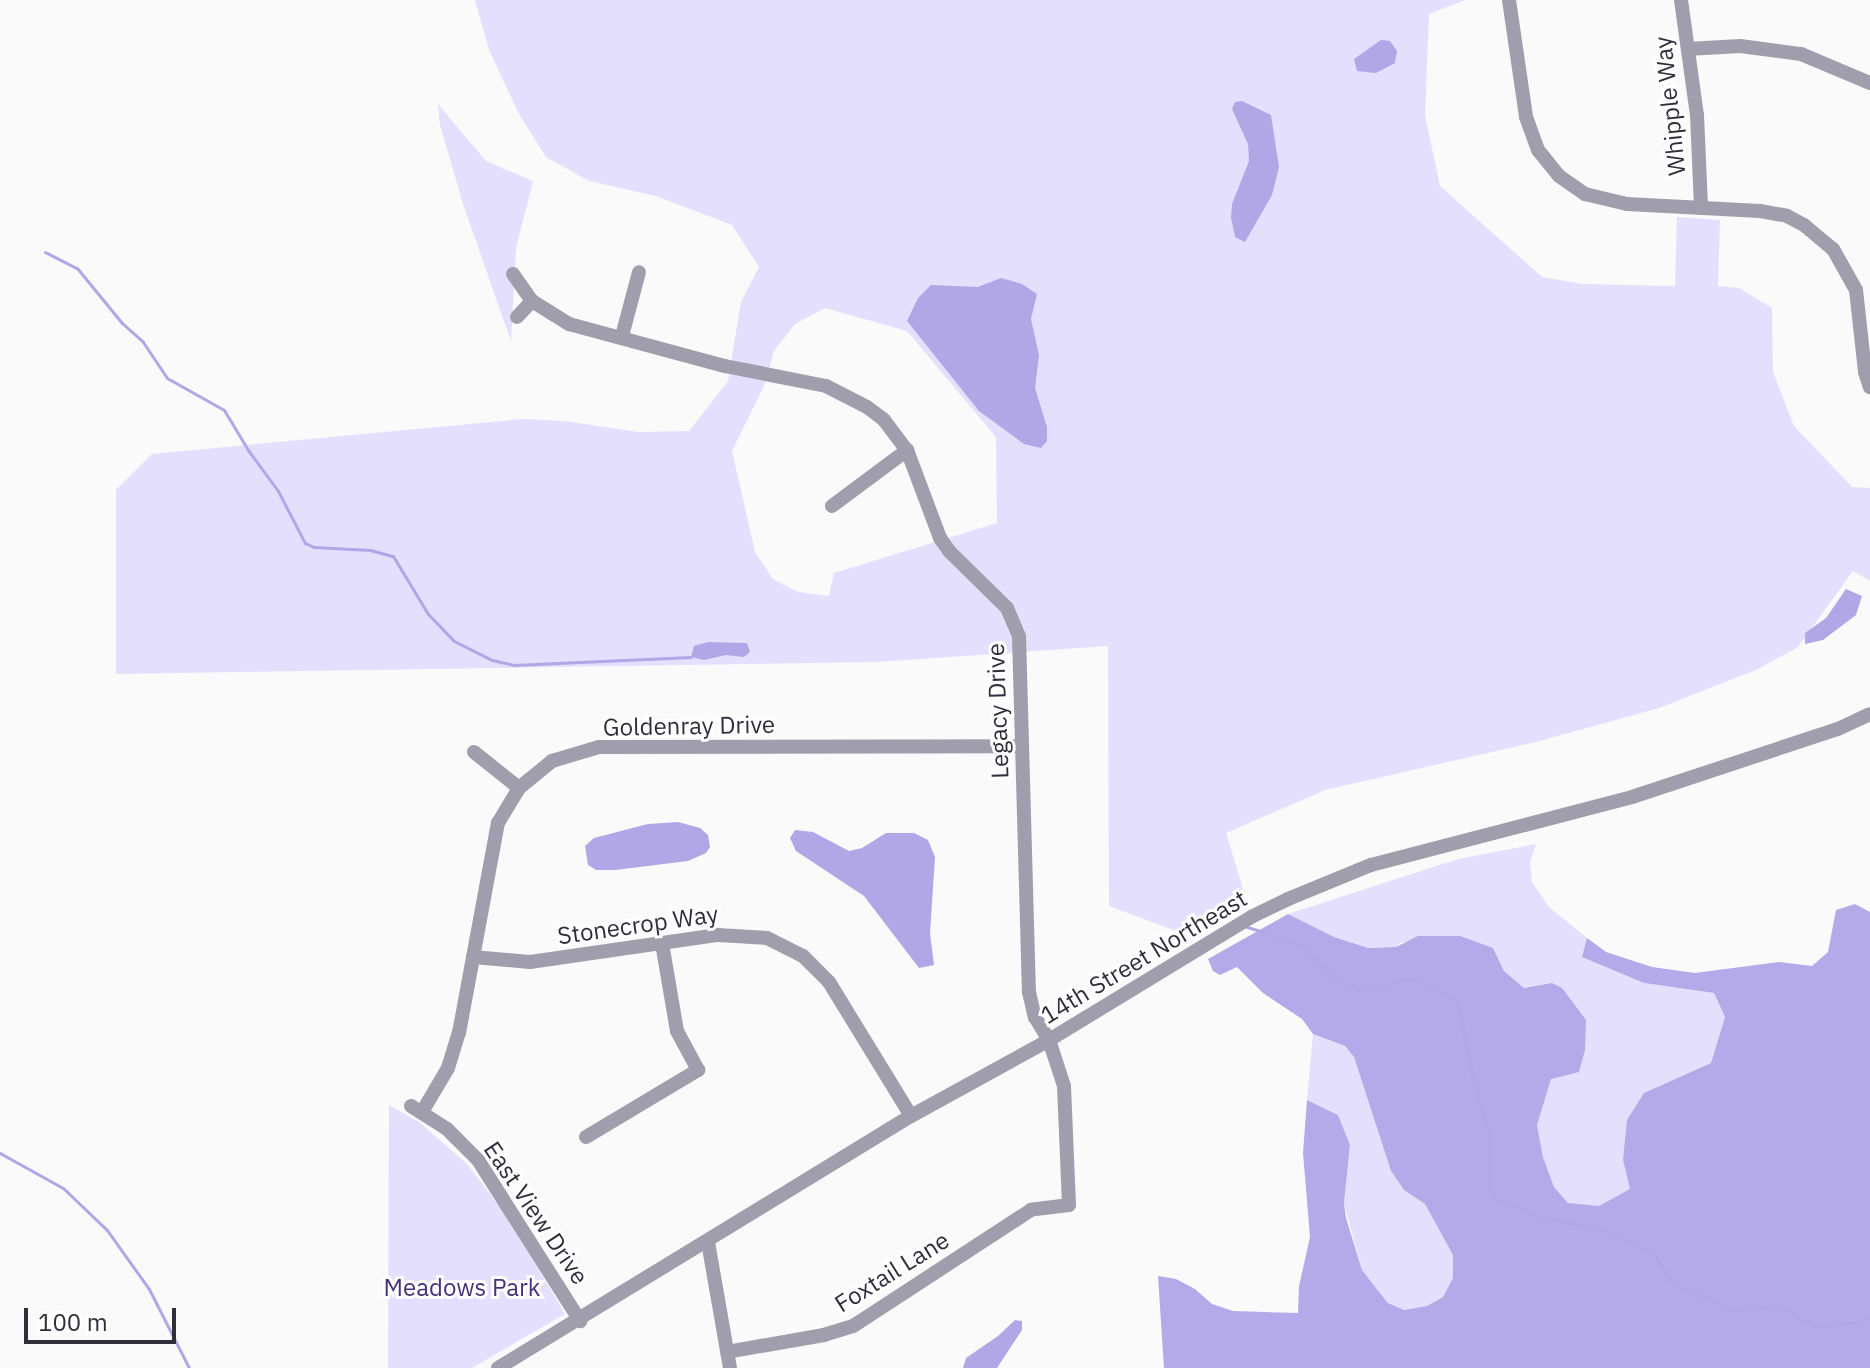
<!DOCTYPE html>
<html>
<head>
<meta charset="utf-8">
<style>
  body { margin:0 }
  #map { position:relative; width:1870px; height:1368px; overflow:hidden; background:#fafafa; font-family:"IBM Plex Sans",sans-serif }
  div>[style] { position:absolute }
  .green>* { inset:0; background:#e3dffd }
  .forest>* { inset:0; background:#b4a9e9 }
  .water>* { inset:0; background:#b1a7e6 }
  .stream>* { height:3px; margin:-1.5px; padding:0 1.5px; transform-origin:1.5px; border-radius:1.5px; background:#b1a7e6 }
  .minor>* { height:14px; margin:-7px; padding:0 7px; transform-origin:7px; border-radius:7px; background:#a09eac }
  span { translate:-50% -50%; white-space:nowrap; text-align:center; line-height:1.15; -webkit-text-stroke:6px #fff; paint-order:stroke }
  .street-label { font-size:24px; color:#302e3b }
  .park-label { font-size:24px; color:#46327c }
  .scale { position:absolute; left:24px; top:1308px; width:152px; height:36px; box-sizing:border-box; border:4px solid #302e3b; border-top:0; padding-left:10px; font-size:24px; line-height:28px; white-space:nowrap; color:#302e3b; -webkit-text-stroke:6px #fff; paint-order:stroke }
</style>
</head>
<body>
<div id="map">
  <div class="green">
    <div style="clip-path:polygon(evenodd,475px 0,1465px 0,1429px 14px,1425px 115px,1440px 186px,1542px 277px,1582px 284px,1675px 286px,1677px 217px,1720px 220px,1718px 286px,1739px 288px,1772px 308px,1773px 372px,1794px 426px,1852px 487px,1870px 488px,1870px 581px,1853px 571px,1798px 647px,1756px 670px,1659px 708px,1536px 742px,1325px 790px,1226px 833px,1244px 892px,1176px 931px,1109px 906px,1108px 646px,877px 662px,116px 674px,116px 490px,152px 454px,522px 419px,564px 421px,638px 432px,689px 431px,728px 381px,741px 302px,759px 267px,732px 225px,656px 196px,589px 181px,546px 157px,519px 114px,489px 50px,475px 0,825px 308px,907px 331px,996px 437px,997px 523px,834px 573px,829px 596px,798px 592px,773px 579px,755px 552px,732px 451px,764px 386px,774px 351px,795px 324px,825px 308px)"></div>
    <div style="clip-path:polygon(438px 104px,486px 161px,533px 181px,516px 248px,511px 341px,463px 204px,440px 125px)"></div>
    <div style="clip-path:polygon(1536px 844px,1530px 862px,1532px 882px,1549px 907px,1587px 938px,1583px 957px,1644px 983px,1714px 993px,1725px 1017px,1711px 1063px,1644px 1093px,1623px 1160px,1631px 1189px,1599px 1206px,1568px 1203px,1554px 1187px,1543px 1157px,1537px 1124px,1551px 1078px,1552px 983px,1524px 988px,1504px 971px,1493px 948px,1402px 942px,1396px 947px,1368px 948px,1334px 937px,1288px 914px,1458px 859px)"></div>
    <div style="clip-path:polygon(1313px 1034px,1345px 1046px,1354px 1057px,1391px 1171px,1404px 1190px,1425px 1204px,1453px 1255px,1453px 1278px,1443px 1297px,1427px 1306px,1404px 1310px,1388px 1303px,1362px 1270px,1344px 1203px,1350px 1145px,1338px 1115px,1307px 1100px)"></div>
    <div style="clip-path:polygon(389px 1105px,419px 1122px,467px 1164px,507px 1216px,565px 1314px,472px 1368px,388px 1368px)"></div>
  </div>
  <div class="forest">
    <div style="clip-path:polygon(1855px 904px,1870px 912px,1870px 1368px,1164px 1368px,1158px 1276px,1176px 1279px,1195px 1289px,1212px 1304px,1233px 1311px,1298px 1313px,1299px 1286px,1310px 1237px,1303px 1153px,1307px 1100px,1338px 1115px,1350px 1145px,1344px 1203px,1346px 1218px,1362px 1270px,1376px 1288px,1388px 1303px,1404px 1310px,1427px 1306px,1443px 1297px,1453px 1278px,1453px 1255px,1425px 1204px,1404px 1190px,1391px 1171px,1354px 1057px,1345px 1046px,1313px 1034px,1302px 1019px,1263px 993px,1237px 967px,1220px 975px,1213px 971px,1208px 959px,1288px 914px,1334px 937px,1368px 948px,1396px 947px,1418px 936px,1460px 936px,1493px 948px,1504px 971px,1524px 988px,1552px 983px,1562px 988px,1586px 1020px,1585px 1050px,1579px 1072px,1551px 1079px,1537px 1125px,1543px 1157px,1554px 1187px,1568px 1203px,1599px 1206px,1630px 1189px,1623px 1160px,1627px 1120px,1644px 1093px,1711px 1063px,1725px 1017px,1714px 993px,1644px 983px,1582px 957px,1587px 938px,1606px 952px,1652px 967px,1695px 973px,1779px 962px,1812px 966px,1828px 952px,1836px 910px)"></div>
  </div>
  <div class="water">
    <div style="clip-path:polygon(1381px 40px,1390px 41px,1397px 51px,1395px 63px,1376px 73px,1357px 71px,1354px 59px)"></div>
    <div style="clip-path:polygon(1242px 101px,1271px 115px,1279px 167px,1272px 195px,1245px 242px,1235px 237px,1231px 218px,1232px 204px,1249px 161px,1248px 144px,1232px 109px,1235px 102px)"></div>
    <div style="clip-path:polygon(1001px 278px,1022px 284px,1037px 294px,1031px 319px,1039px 355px,1035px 388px,1047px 427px,1047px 441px,1041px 448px,1024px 444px,979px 411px,907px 321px,918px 298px,931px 285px,978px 287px)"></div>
    <div style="clip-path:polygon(1846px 589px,1862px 596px,1856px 615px,1823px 640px,1805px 644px,1805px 633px,1826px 618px)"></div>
    <div style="clip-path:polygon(708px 642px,747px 643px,750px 652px,744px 657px,726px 655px,704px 660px,691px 657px,694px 646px)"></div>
    <div style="clip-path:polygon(678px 822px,700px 828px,708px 835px,710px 847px,706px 853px,688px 861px,615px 870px,596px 870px,588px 865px,585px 846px,594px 838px,648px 824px)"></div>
    <div style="clip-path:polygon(795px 830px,813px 832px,849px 851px,862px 848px,886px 833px,914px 833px,928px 840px,935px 857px,930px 933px,934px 965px,919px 968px,864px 896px,796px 851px,790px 838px)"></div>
    <div style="clip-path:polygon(1015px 1320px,1022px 1321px,1022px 1330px,997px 1368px,963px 1368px,966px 1358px,998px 1336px)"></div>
  </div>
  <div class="stream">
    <div style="left:45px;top:252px;width:36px;rotate:27deg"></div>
    <div style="left:77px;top:268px;width:71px;rotate:50.7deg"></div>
    <div style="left:122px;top:323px;width:28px;rotate:42deg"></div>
    <div style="left:143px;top:342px;width:43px;rotate:56.3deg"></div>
    <div style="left:167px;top:378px;width:65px;rotate:29.3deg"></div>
    <div style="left:224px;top:410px;width:47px;rotate:59deg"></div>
    <div style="left:248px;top:450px;width:51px;rotate:53.8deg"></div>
    <div style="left:278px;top:491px;width:59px;rotate:62.6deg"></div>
    <div style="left:305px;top:543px;width:10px;rotate:24deg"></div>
    <div style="left:314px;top:547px;width:56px;rotate:3.1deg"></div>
    <div style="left:370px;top:550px;width:24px;rotate:15deg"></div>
    <div style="left:393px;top:556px;width:68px;rotate:58.9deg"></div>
    <div style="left:428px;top:614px;width:37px;rotate:46deg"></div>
    <div style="left:454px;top:641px;width:42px;rotate:26.6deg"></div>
    <div style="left:492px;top:660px;width:23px;rotate:13deg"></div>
    <div style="left:514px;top:665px;width:177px;rotate:-2.6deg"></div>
    <div style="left:1247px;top:927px;width:45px;rotate:16.8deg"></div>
    <div style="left:1290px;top:940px;width:19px;rotate:32deg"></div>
    <div style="left:1306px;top:950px;width:36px;rotate:46deg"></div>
    <div style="left:1331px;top:976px;width:31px;rotate:25deg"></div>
    <div style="left:1359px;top:989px;width:21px"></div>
    <div style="left:1380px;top:989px;width:23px;rotate:-23deg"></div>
    <div style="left:1401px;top:980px;width:17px;rotate:-3deg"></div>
    <div style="left:1418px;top:979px;width:44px;rotate:27.1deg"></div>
    <div style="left:1457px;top:999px;width:86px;rotate:78.6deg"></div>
    <div style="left:1474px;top:1083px;width:46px;rotate:72.3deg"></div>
    <div style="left:1488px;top:1127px;width:58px;rotate:90deg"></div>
    <div style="left:1488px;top:1185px;width:15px;rotate:62deg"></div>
    <div style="left:1495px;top:1198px;width:52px;rotate:21.6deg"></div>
    <div style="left:1543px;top:1217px;width:58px;rotate:11.9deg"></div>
    <div style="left:1600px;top:1229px;width:28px;rotate:23deg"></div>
    <div style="left:1626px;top:1240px;width:34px;rotate:30deg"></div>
    <div style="left:1655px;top:1257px;width:32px;rotate:56deg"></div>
    <div style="left:1673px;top:1284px;width:65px;rotate:23.4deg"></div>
    <div style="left:1733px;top:1310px;width:48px;rotate:-4.8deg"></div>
    <div style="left:1781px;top:1306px;width:11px;rotate:22deg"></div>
    <div style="left:1791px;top:1310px;width:13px;rotate:51deg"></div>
    <div style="left:1799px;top:1320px;width:24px;rotate:15deg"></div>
    <div style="left:1822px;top:1326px;width:40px;rotate:-5.7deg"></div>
    <div style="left:1862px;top:1322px;width:11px;rotate:-45deg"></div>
    <div style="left:0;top:1153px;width:72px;rotate:29.1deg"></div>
    <div style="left:63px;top:1188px;width:61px;rotate:43.7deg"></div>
    <div style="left:107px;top:1230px;width:72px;rotate:54.6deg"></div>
    <div style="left:149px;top:1289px;width:89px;rotate:63.1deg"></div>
  </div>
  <div class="minor">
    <div style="left:1509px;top:0;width:118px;rotate:81.7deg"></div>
    <div style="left:1526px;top:117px;width:35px;rotate:70deg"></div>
    <div style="left:1538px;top:150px;width:33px;rotate:51deg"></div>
    <div style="left:1559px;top:176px;width:32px;rotate:35deg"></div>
    <div style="left:1585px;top:194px;width:43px;rotate:13.4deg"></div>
    <div style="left:1627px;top:204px;width:133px;rotate:3deg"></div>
    <div style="left:1760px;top:211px;width:27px;rotate:10deg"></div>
    <div style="left:1787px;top:216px;width:19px;rotate:28deg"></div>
    <div style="left:1804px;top:225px;width:38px;rotate:40deg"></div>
    <div style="left:1833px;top:249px;width:47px;rotate:60.7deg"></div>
    <div style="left:1856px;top:290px;width:82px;rotate:83.7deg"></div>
    <div style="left:1865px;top:372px;width:16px;rotate:72deg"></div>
    <div style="left:1681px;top:0;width:116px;rotate:82.1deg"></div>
    <div style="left:1697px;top:115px;width:93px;rotate:87.5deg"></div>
    <div style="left:1688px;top:49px;width:52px;rotate:-3.3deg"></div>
    <div style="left:1740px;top:46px;width:62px;rotate:7.5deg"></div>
    <div style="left:1801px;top:54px;width:75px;rotate:22.8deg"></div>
    <div style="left:513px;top:274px;width:33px;rotate:55deg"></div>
    <div style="left:532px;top:301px;width:44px;rotate:31.9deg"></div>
    <div style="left:569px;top:324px;width:162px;rotate:15.1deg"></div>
    <div style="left:725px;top:366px;width:103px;rotate:11.2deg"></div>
    <div style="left:826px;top:386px;width:46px;rotate:27.1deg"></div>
    <div style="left:867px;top:407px;width:21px;rotate:37deg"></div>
    <div style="left:884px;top:420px;width:38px;rotate:53deg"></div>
    <div style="left:907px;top:450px;width:94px;rotate:69.4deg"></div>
    <div style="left:940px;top:538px;width:16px;rotate:55deg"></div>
    <div style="left:949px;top:551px;width:81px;rotate:44.5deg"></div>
    <div style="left:1007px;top:608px;width:30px;rotate:67deg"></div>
    <div style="left:1019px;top:636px;width:356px;rotate:88.4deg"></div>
    <div style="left:1029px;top:992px;width:26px;rotate:77deg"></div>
    <div style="left:1035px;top:1017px;width:27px;rotate:59deg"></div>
    <div style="left:1049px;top:1040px;width:48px;rotate:71.9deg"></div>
    <div style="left:1064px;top:1086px;width:119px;rotate:87.6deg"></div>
    <div style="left:1069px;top:1205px;width:38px;rotate:173deg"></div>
    <div style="left:1031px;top:1210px;width:212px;rotate:146.9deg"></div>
    <div style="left:853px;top:1326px;width:30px;rotate:163deg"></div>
    <div style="left:824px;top:1335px;width:98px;rotate:170.1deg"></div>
    <div style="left:517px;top:317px;width:22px;rotate:-47deg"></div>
    <div style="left:622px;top:336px;width:66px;rotate:-75.1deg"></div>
    <div style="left:832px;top:506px;width:94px;rotate:-36.7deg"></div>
    <div style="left:474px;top:752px;width:58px;rotate:38.7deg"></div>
    <div style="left:473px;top:957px;width:57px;rotate:5deg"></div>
    <div style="left:530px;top:962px;width:190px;rotate:-8.2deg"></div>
    <div style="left:718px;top:935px;width:49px;rotate:3.5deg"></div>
    <div style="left:767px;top:938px;width:40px;rotate:26.6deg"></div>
    <div style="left:803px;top:956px;width:37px;rotate:45deg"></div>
    <div style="left:829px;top:982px;width:157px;rotate:58.5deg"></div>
    <div style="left:411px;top:1106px;width:43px;rotate:32.6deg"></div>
    <div style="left:447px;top:1129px;width:44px;rotate:45deg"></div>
    <div style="left:478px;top:1160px;width:191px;rotate:57.6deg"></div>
    <div style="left:422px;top:1112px;width:51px;rotate:-59.4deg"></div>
    <div style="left:448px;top:1068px;width:37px;rotate:-73deg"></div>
    <div style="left:459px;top:1033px;width:214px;rotate:-79.5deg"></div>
    <div style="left:498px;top:823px;width:41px;rotate:-59deg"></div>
    <div style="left:519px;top:788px;width:43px;rotate:-39.3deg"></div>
    <div style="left:552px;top:761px;width:49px;rotate:-16.6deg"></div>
    <div style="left:599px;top:747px;width:423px;rotate:-0.1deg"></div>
    <div style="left:586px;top:1137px;width:131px;rotate:-30.9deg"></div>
    <div style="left:698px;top:1070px;width:44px;rotate:-118.3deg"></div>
    <div style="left:677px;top:1031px;width:89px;rotate:-99.7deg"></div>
    <div style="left:708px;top:1242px;width:128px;rotate:80.1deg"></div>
    <div style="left:498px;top:1368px;width:484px;rotate:-31.4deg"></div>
    <div style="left:911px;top:1116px;width:158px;rotate:-28.8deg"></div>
    <div style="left:1049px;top:1040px;width:237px;rotate:-31.3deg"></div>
    <div style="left:1251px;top:917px;width:41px;rotate:-25.9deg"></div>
    <div style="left:1288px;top:899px;width:90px;rotate:-22.3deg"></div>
    <div style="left:1371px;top:865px;width:270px;rotate:-14.6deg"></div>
    <div style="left:1632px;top:797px;width:217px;rotate:-18.3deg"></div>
    <div style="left:1838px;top:729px;width:35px;rotate:-25deg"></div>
  </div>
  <div class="street-label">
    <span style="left:1670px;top:106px;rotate:-96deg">Whipple Way</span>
    <span style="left:998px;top:711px;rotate:-92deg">Legacy Drive</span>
    <span style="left:689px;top:726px;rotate:-1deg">Goldenray Drive</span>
    <span style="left:638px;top:925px;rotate:-8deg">Stonecrop Way</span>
    <span style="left:1144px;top:957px;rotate:-31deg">14th Street Northeast</span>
    <span style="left:536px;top:1213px;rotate:56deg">East View Drive</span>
    <span style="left:892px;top:1272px;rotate:-32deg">Foxtail Lane</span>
  </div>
  <div class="park-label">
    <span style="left:462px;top:1288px">Meadows Park</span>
  </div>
  <div class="scale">100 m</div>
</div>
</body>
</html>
